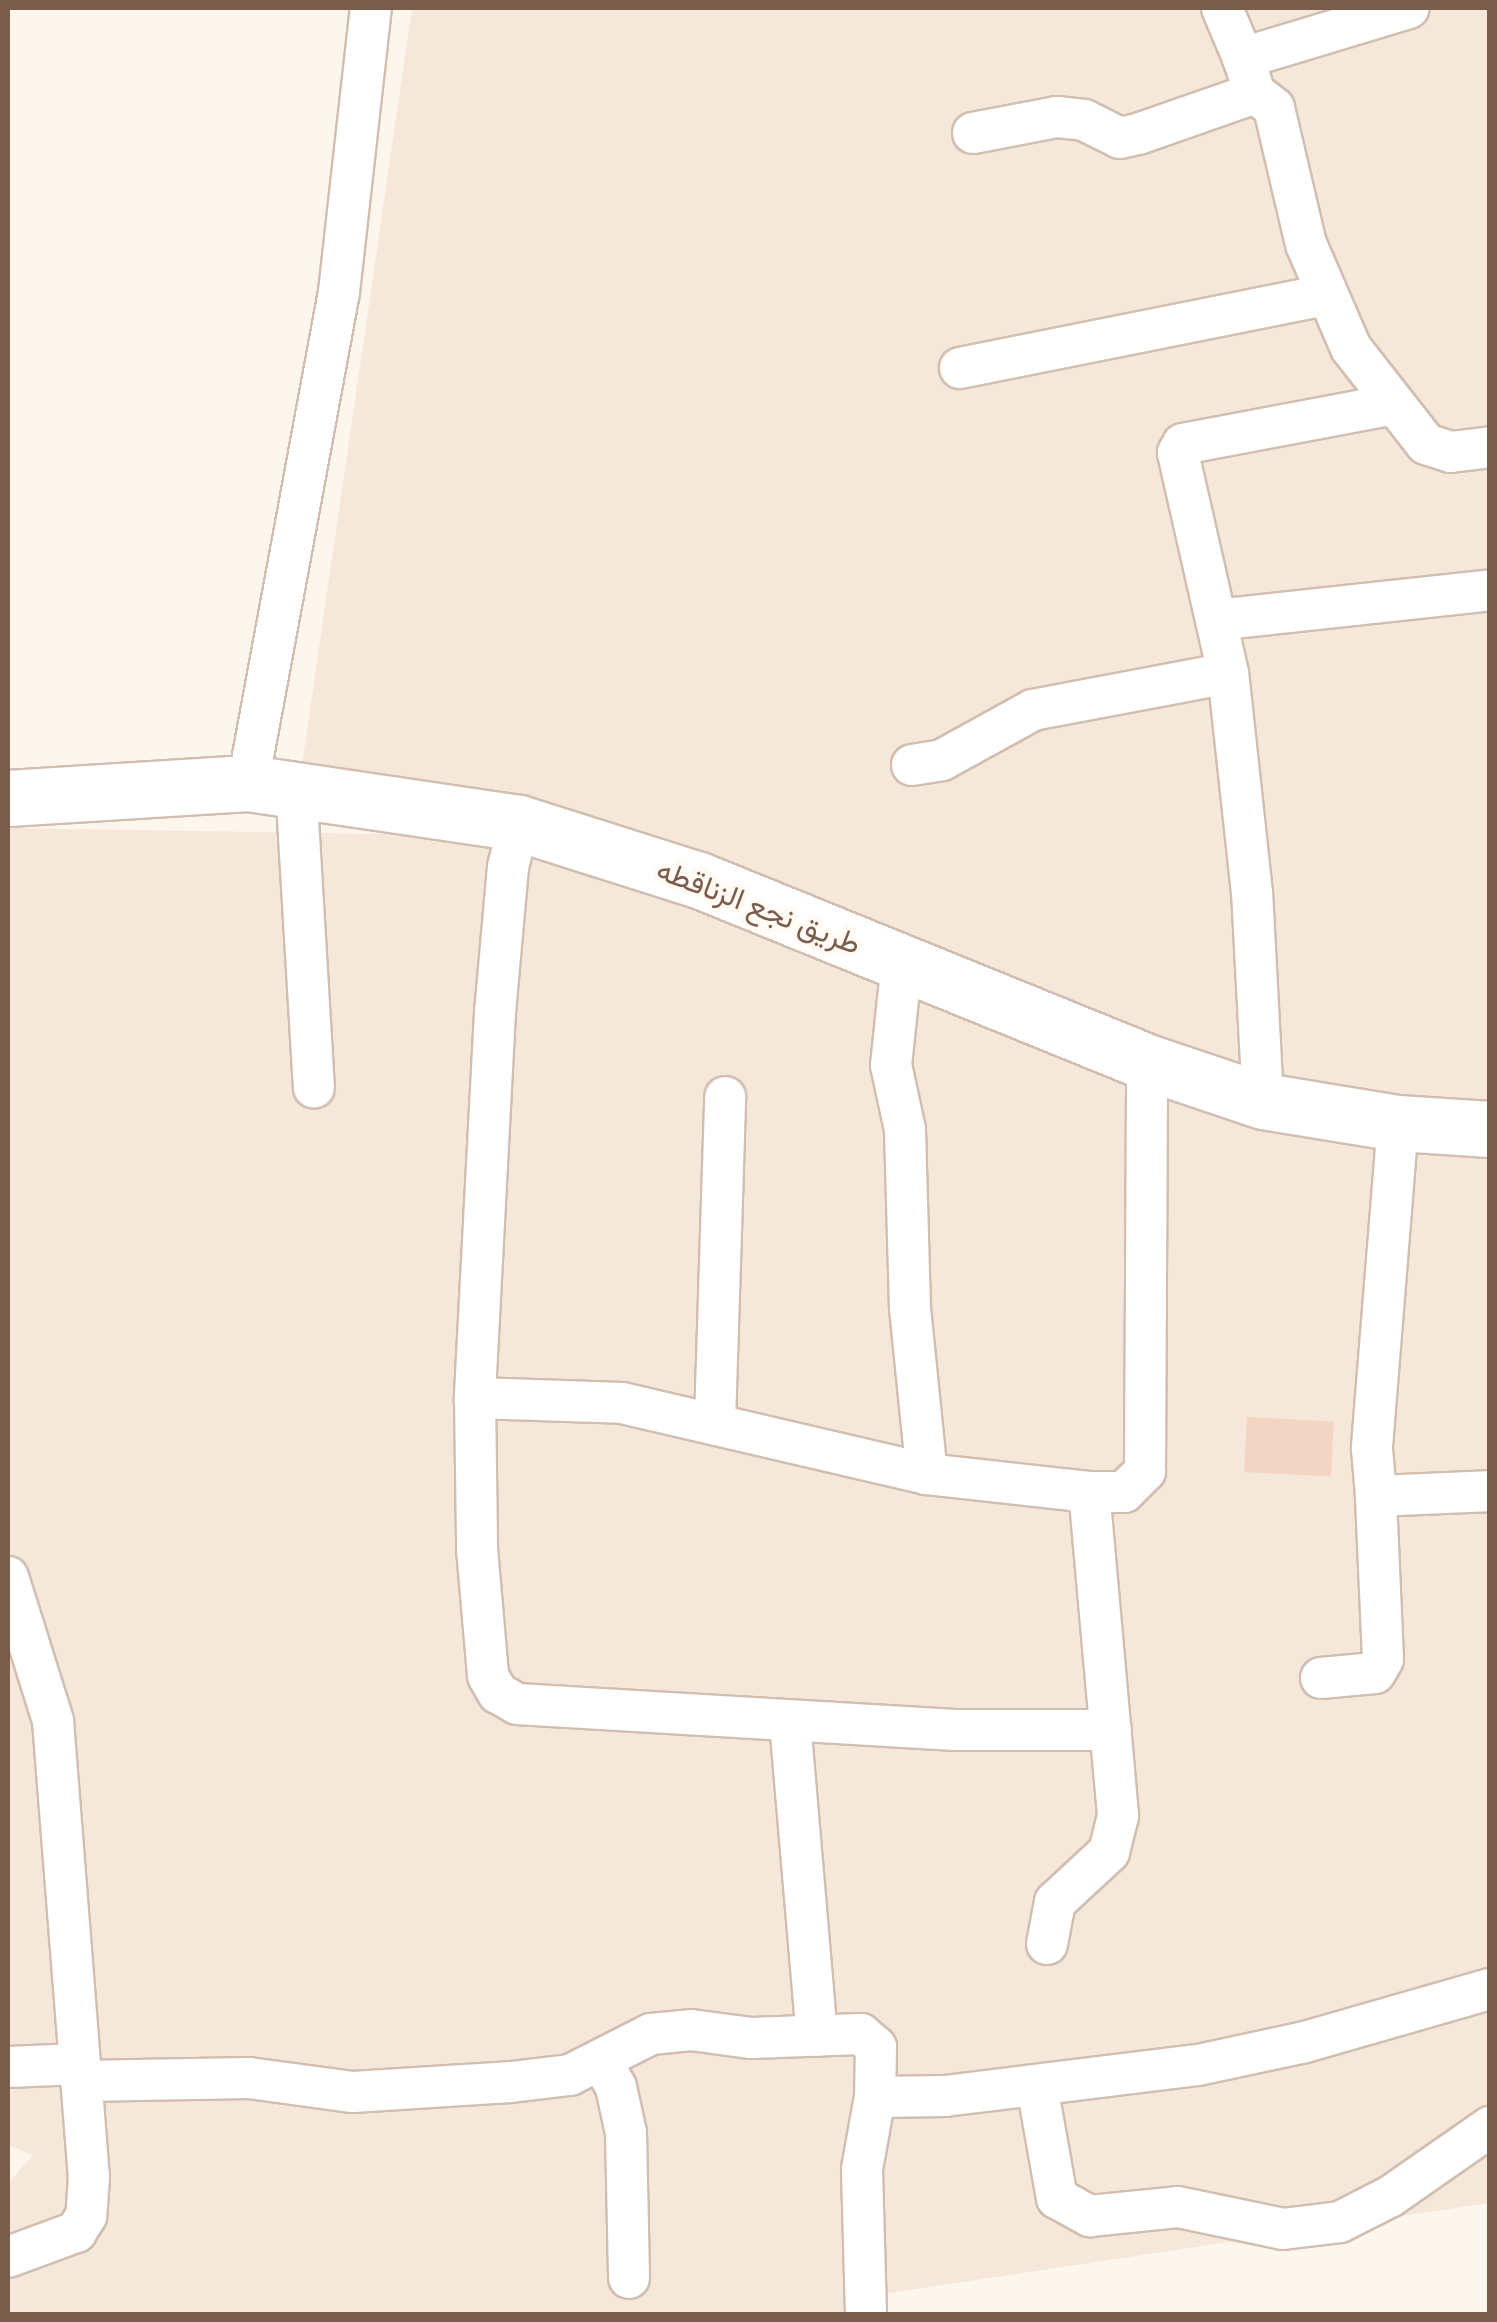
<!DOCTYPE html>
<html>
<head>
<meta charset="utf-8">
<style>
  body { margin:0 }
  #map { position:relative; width:1497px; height:2322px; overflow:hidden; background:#fdf6ec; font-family:Ubuntu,Vazirmatn,sans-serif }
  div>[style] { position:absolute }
  .residential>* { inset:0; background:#f5e8da }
  .building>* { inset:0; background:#f3d5c3; transform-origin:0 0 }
  .roads { filter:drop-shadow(2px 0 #d1beb0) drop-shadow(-2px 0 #d1beb0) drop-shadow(0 2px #d1beb0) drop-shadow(0 -2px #d1beb0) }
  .street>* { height:40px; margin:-20px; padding:0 20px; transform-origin:20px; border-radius:20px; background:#fff }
  .secondary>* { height:55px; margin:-27.5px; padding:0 27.5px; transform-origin:27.5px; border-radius:27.5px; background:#fff }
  span { translate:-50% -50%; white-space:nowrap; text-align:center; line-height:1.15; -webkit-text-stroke:9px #fffaf3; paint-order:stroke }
  .street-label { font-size:30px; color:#7a5c4d }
  .frame { position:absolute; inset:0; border:10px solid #7a5c4d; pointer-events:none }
</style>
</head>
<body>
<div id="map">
  <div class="residential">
    <div style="clip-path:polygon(412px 8px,1489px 8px,1489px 2203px,876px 2295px,876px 2314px,8px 2314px,8px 2183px,33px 2155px,8px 2145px,8px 828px,509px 836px,298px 792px)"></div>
  </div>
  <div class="building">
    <div style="left:1247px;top:1417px;width:87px;height:55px;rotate:3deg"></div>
  </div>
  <div class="roads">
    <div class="street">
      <div style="left:1222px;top:8px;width:54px;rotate:67.2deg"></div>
      <div style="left:1243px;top:58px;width:173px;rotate:-16.8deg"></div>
      <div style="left:1255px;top:93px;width:24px;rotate:38deg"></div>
      <div style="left:1274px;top:108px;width:140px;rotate:76.8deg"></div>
      <div style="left:1306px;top:244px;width:113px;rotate:66.6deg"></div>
      <div style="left:1351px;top:348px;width:122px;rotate:52deg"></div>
      <div style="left:1426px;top:444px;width:26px;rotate:18deg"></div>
      <div style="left:1451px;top:452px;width:39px;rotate:-7deg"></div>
      <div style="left:973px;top:133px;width:86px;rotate:-10.8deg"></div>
      <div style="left:1057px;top:117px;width:27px;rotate:6deg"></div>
      <div style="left:1084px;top:120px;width:40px;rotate:26.6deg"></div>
      <div style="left:1120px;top:138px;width:18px;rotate:-13deg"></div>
      <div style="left:1138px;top:134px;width:124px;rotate:-19.3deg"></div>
      <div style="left:1255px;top:93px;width:37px;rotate:-109deg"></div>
      <div style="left:960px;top:368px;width:371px;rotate:-11.3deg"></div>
      <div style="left:1216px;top:620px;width:276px;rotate:-6.2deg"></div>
      <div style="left:912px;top:765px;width:30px;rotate:-9deg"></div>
      <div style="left:942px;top:760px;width:104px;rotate:-28.8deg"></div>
      <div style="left:1033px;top:710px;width:198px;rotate:-10.7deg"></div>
      <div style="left:248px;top:783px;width:499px;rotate:-79.5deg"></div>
      <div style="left:339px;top:292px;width:286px;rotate:-83.6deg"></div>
      <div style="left:296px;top:786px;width:302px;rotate:86.6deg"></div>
      <div style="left:519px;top:823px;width:45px;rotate:104deg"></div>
      <div style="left:508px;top:867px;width:146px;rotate:95.1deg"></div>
      <div style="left:495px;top:1012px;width:387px;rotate:93deg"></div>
      <div style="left:475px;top:1398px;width:147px;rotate:1.9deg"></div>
      <div style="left:622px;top:1403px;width:313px;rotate:13.1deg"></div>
      <div style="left:927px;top:1474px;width:163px;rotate:6.3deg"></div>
      <div style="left:902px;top:961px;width:105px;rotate:96deg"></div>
      <div style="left:891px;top:1065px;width:66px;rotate:77.8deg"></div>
      <div style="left:905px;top:1130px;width:178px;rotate:88.4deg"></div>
      <div style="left:910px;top:1308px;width:167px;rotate:84.2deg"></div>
      <div style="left:1263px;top:1101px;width:208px;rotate:-93deg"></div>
      <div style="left:1252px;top:893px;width:221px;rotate:-96.2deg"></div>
      <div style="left:1228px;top:673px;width:226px;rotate:-102.8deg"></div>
      <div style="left:1178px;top:453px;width:10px;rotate:-61deg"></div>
      <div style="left:1183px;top:444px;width:211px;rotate:-10.7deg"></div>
      <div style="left:1398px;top:1123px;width:327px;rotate:94.6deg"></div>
      <div style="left:1372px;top:1449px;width:47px;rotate:85.1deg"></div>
      <div style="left:1376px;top:1496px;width:114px;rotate:-2.5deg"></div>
      <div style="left:475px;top:1398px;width:151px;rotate:89.2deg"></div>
      <div style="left:477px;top:1549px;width:127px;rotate:85deg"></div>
      <div style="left:488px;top:1676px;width:20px;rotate:60deg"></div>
      <div style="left:498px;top:1693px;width:22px;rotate:30deg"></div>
      <div style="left:517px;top:1704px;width:439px;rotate:3.4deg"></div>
      <div style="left:955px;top:1730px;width:156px"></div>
      <div style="left:715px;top:1422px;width:325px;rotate:-88.2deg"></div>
      <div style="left:8px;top:1577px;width:151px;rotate:72.6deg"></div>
      <div style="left:53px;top:1721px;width:457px;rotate:85.5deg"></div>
      <div style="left:89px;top:2177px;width:39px;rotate:94deg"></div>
      <div style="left:86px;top:2216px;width:19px;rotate:122deg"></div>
      <div style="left:76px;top:2232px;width:72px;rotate:159.8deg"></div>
      <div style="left:1321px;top:1678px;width:54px;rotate:-5.3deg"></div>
      <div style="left:1375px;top:1673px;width:16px;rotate:-60deg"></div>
      <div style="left:1383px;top:1659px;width:163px;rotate:-92.5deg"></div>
      <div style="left:790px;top:1722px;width:315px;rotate:85.1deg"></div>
      <div style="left:1047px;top:1944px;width:43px;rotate:-79.2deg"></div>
      <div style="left:1055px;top:1902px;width:74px;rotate:-42.8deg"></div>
      <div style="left:1109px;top:1852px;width:38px;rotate:-76deg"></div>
      <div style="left:1118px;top:1815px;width:324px;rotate:-95.1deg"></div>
      <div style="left:1089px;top:1492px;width:35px"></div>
      <div style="left:1124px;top:1492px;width:30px;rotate:-45deg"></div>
      <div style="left:1145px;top:1471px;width:409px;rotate:-89.7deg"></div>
      <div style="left:601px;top:2060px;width:31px;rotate:61deg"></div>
      <div style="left:616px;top:2087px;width:47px;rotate:77.7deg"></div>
      <div style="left:626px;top:2133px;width:145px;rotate:88.8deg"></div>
      <div style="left:8px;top:2067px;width:71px;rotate:-2.4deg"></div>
      <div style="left:81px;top:2081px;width:168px;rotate:-1deg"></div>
      <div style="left:249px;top:2078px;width:105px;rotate:7.7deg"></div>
      <div style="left:353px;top:2092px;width:158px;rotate:-3.6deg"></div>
      <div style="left:511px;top:2082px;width:59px;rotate:-6.8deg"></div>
      <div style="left:570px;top:2075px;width:91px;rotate:-26.8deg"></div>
      <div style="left:651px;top:2034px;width:40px;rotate:-5.7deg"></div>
      <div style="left:691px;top:2030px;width:61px;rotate:7.6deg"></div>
      <div style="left:751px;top:2038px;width:110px;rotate:-2.1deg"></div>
      <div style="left:861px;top:2034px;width:20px;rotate:41deg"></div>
      <div style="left:876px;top:2047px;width:50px;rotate:91.1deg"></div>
      <div style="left:875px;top:2097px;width:70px;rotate:-0.8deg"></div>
      <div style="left:945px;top:2096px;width:255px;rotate:-7deg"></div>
      <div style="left:1198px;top:2065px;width:109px;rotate:-12.1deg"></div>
      <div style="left:1305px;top:2042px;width:192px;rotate:-16deg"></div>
      <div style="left:1037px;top:2086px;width:114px;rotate:79.9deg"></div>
      <div style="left:1057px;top:2198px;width:38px;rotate:29deg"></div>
      <div style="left:1090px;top:2216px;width:88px;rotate:-5.8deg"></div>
      <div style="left:1178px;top:2207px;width:107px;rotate:11.8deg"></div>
      <div style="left:1283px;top:2229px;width:57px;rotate:-7deg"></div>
      <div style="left:1340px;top:2222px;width:57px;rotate:-27deg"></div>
      <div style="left:1391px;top:2196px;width:121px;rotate:-34.9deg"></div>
      <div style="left:866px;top:2314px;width:145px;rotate:-91.6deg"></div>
      <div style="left:862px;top:2169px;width:73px;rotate:-79.8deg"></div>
    </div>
    <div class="secondary">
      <div style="left:8px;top:798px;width:240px;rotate:-3.6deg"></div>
      <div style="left:248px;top:783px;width:274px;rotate:8.4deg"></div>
      <div style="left:519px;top:823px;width:189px;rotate:17.6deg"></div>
      <div style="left:699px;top:880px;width:484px;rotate:22.1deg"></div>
      <div style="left:1147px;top:1062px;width:122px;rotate:18.6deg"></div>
      <div style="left:1263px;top:1101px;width:137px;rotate:9.3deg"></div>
      <div style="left:1398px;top:1123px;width:92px;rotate:3.7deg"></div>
    </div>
  </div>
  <div class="street-label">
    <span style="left:759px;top:906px;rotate:21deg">طريق نجع الزناقطه</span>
  </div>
  <div class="frame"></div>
</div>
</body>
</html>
